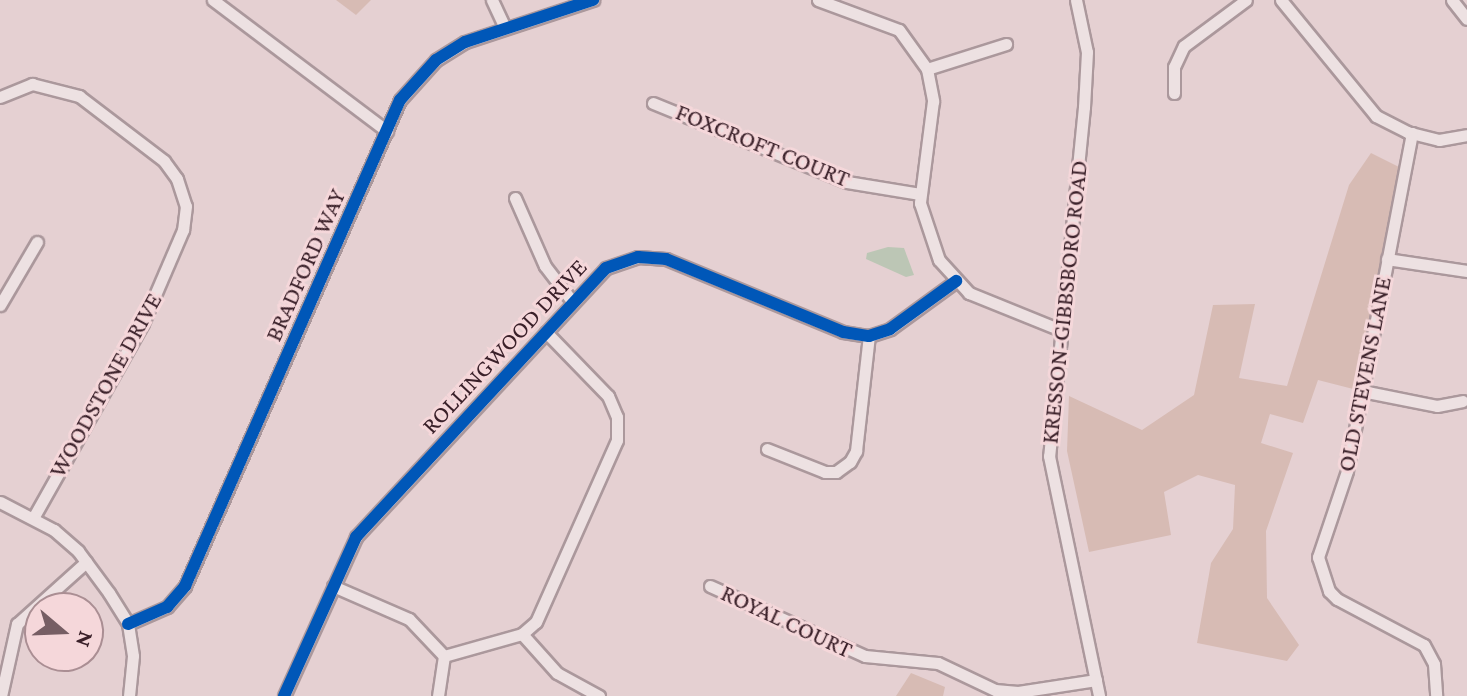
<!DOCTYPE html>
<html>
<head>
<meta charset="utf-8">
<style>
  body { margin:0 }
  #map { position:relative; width:1467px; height:696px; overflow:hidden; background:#e5d0d2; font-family:"Crimson Pro",serif }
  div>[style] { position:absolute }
  .green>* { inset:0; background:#d7bbb4 }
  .water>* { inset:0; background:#bcc6b5 }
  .roads { filter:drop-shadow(2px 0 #ab989c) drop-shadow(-2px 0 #ab989c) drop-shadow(0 2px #ab989c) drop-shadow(0 -2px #ab989c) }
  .minor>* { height:11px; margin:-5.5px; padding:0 5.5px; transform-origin:5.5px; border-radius:5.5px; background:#ede1e2 }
  .cycleway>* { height:12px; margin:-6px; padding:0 6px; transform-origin:6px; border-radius:6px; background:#0057b8 }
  span { translate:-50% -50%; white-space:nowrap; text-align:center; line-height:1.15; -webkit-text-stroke:6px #f5d7da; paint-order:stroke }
  .street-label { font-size:24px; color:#3a2029 }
  .north { position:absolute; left:24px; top:592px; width:80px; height:80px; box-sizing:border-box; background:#f5d7da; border:2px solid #aa8e93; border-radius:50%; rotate:109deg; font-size:22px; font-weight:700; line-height:32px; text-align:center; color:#3a2029 }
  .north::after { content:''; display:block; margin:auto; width:28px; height:36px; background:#765e64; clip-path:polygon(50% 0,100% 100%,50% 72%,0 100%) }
</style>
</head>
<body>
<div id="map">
  <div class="green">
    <div style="clip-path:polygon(336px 0,371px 0,356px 15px)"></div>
    <div style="clip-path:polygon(1371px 153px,1403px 169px,1361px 391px,1318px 380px,1303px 423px,1270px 414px,1261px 443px,1293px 453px,1266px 531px,1267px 598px,1299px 645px,1287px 661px,1197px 643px,1211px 563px,1233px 529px,1235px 485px,1198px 475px,1164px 492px,1171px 535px,1089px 552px,1067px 451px,1069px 396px,1142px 430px,1194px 395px,1213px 305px,1255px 304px,1239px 378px,1287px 386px,1349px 185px)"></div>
    <div style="clip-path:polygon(911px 673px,945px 687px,943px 696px,896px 696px)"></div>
  </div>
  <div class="water">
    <div style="clip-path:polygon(888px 247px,904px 248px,914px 275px,906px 277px,866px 259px,867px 253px)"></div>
  </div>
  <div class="roads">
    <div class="minor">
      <div style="left:213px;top:0;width:218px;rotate:37deg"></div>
      <div style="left:492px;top:0;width:31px;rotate:65deg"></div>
      <div style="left:818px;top:0;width:86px;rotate:20.3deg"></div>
      <div style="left:899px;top:30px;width:48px;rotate:54.3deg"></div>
      <div style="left:927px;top:69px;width:33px;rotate:79deg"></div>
      <div style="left:933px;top:101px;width:103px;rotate:97.3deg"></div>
      <div style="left:920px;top:203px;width:60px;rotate:71.6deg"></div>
      <div style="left:939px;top:260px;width:45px;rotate:47.7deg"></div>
      <div style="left:969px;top:293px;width:96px;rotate:22deg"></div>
      <div style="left:1076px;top:0;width:53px;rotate:78.1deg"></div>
      <div style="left:1087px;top:52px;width:55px;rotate:93.1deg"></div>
      <div style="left:1084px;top:107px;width:351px;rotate:95.7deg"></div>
      <div style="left:1049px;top:456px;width:245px;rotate:78.2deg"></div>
      <div style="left:1281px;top:0;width:150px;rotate:50.7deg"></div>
      <div style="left:1376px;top:116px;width:35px;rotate:27deg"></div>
      <div style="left:1407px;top:132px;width:33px;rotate:14deg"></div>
      <div style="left:1439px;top:140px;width:28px;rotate:-10deg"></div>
      <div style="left:1452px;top:0;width:24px;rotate:52deg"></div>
      <div style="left:927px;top:69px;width:83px;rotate:-17.6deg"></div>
      <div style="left:1174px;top:93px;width:26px;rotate:-90deg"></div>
      <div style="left:1174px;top:67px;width:23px;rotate:-65deg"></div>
      <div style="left:1184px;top:46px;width:77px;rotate:-36.6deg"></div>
      <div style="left:0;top:97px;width:35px;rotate:-22deg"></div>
      <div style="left:32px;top:84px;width:49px;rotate:14.3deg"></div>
      <div style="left:79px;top:96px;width:107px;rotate:37.4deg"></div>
      <div style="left:164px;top:161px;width:22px;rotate:54deg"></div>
      <div style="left:177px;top:179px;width:28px;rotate:72deg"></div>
      <div style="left:186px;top:206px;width:24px;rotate:97deg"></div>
      <div style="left:183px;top:230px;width:101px;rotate:113.3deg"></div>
      <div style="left:143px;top:323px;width:224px;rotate:119.4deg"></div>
      <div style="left:653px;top:103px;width:209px;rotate:22.2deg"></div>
      <div style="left:847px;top:182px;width:74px;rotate:9.3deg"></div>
      <div style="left:1412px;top:133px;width:344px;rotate:100.9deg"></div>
      <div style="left:1347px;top:471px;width:91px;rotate:108.6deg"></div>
      <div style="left:1318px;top:557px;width:36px;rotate:72deg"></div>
      <div style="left:1329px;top:591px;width:11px;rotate:45deg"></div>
      <div style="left:1337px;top:599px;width:98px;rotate:27.9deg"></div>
      <div style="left:1424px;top:645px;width:21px;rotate:62deg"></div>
      <div style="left:1434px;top:664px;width:32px;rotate:86deg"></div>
      <div style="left:515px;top:198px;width:74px;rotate:66.2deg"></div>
      <div style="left:545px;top:266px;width:44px;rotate:52.4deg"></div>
      <div style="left:1387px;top:259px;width:81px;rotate:8.5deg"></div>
      <div style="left:0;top:305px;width:73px;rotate:-59.6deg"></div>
      <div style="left:1362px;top:391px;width:76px;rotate:11.3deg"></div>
      <div style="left:1437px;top:406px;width:26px;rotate:-11deg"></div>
      <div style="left:767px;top:449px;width:62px;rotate:21.6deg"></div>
      <div style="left:825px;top:472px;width:11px"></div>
      <div style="left:836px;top:472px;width:17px;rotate:-36deg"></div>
      <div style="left:850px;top:462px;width:13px;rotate:-61deg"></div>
      <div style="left:856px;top:451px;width:116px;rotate:-83.6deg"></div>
      <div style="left:0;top:502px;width:61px;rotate:27.4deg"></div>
      <div style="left:54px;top:530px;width:32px;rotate:41deg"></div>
      <div style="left:78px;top:551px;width:52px;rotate:53.6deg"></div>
      <div style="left:109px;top:593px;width:36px;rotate:58deg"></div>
      <div style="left:128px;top:624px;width:32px;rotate:81deg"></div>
      <div style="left:133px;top:656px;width:40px;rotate:95.7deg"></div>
      <div style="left:333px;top:586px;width:83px;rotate:23.5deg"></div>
      <div style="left:409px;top:619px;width:51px;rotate:46.6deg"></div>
      <div style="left:710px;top:586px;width:170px;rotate:24.3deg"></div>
      <div style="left:865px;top:656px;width:73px;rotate:5.5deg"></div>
      <div style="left:938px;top:663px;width:63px;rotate:25.3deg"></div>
      <div style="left:995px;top:690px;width:23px;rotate:5deg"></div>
      <div style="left:1018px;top:692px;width:79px;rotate:-8.7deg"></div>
      <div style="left:128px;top:624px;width:43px;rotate:-23.6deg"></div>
      <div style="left:167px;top:607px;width:28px;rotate:-49deg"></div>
      <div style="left:185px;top:586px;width:531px;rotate:-66.14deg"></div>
      <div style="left:400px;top:100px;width:54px;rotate:-48deg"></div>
      <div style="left:436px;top:60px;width:34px;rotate:-32deg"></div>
      <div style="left:465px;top:42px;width:135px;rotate:-18.2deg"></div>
      <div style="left:522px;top:634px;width:52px;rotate:48.1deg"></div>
      <div style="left:557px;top:673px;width:48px;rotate:28.7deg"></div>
      <div style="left:444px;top:656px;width:81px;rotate:-15.8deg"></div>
      <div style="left:522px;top:634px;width:18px;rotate:-41deg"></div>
      <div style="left:536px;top:622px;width:199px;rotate:-66deg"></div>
      <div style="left:617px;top:440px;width:23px;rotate:-90deg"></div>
      <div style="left:617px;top:417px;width:23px;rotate:-113deg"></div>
      <div style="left:608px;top:396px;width:89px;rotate:-134.1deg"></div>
      <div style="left:1px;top:696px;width:74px;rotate:-77.5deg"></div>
      <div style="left:17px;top:624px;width:93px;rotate:-41.9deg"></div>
      <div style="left:284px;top:696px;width:175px;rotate:-65.6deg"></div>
      <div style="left:356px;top:537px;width:367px;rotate:-47.1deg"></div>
      <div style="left:606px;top:268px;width:34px;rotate:-19deg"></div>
      <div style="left:638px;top:257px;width:28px;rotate:4deg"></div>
      <div style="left:666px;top:259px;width:191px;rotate:22.4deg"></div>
      <div style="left:843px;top:332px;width:26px;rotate:9deg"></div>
      <div style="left:869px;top:336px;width:22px;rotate:-18deg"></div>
      <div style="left:890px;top:329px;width:82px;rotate:-36deg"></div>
      <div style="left:438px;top:696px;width:40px;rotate:-81.5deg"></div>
    </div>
  </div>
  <div class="cycleway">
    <div style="left:128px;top:624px;width:43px;rotate:-23.6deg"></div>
    <div style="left:167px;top:607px;width:28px;rotate:-49deg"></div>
    <div style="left:185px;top:586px;width:531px;rotate:-66.14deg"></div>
    <div style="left:400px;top:100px;width:54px;rotate:-48deg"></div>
    <div style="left:436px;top:60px;width:34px;rotate:-32deg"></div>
    <div style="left:465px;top:42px;width:135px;rotate:-18.2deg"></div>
    <div style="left:284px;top:696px;width:175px;rotate:-65.6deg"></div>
    <div style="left:356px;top:537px;width:367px;rotate:-47.1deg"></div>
    <div style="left:606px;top:268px;width:34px;rotate:-19deg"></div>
    <div style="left:638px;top:257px;width:28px;rotate:4deg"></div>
    <div style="left:666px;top:259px;width:191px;rotate:22.4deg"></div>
    <div style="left:843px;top:332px;width:26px;rotate:9deg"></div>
    <div style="left:869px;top:336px;width:22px;rotate:-18deg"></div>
    <div style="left:890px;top:329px;width:82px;rotate:-36deg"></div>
  </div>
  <div class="street-label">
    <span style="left:763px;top:145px;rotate:22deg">FOXCROFT COURT</span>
    <span style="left:305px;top:265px;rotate:-66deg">BRADFORD WAY</span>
    <span style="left:1064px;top:302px;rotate:-84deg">KRESSON-GIBBSBORO ROAD</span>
    <span style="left:504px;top:346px;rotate:-47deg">ROLLINGWOOD DRIVE</span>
    <span style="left:1364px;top:374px;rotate:-79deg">OLD STEVENS LANE</span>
    <span style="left:105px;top:385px;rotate:-61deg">WOODSTONE DRIVE</span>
    <span style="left:787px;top:621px;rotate:25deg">ROYAL COURT</span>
  </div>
  <div class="north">N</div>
</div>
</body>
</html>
